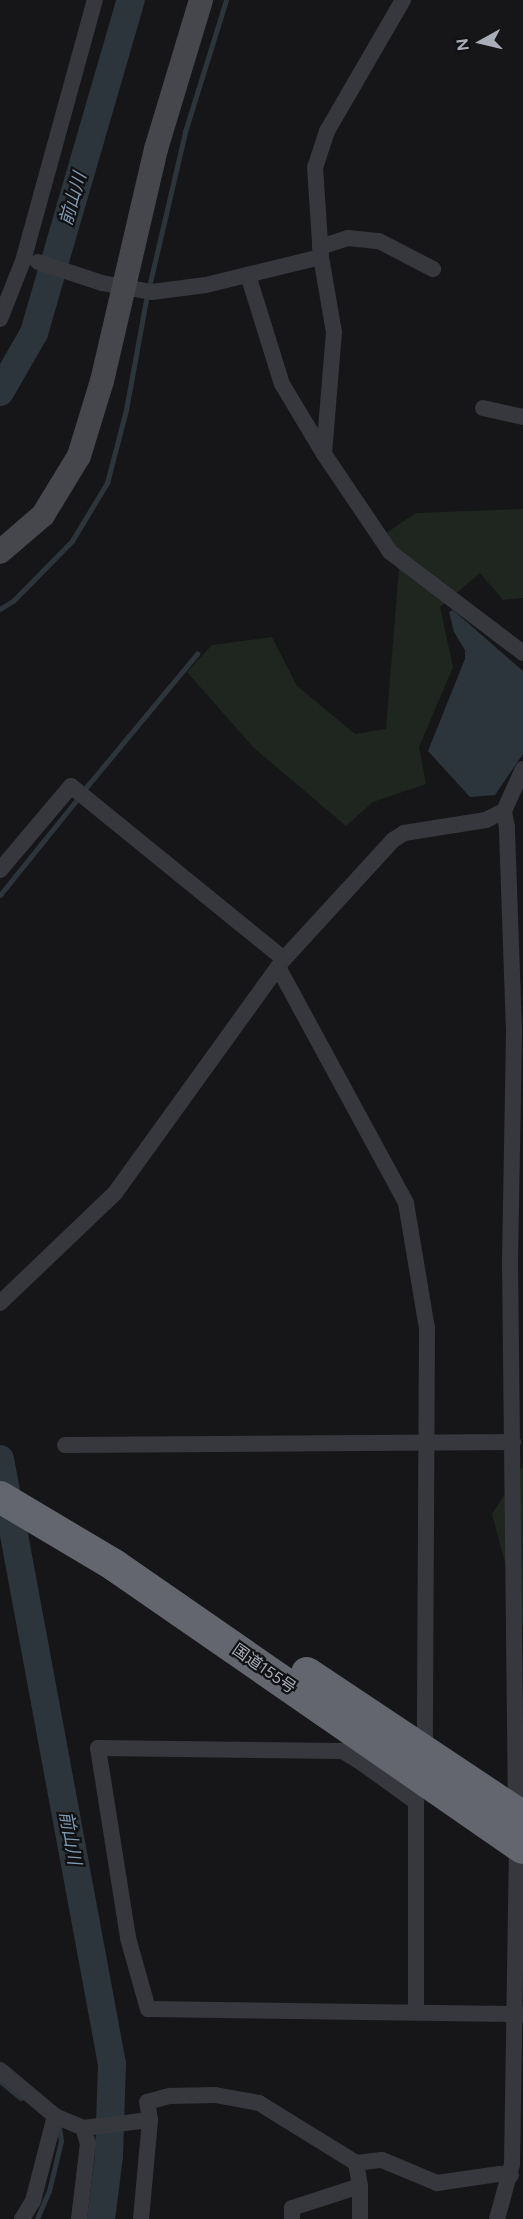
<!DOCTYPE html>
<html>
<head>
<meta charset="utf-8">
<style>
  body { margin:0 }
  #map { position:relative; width:523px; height:2219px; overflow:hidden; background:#161618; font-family:Figtree,"Noto Sans JP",sans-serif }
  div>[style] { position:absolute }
  .green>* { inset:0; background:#1e261f }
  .water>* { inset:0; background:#2c353c }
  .stream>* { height:4.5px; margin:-2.25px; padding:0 2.25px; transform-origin:2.25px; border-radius:2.25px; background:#2c353c }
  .river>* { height:28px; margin:-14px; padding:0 14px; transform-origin:14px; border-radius:14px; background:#2c353c }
  .street>* { height:16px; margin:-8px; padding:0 8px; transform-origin:8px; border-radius:8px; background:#37383d }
  .secondary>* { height:24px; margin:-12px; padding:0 12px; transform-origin:12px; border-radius:12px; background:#45474d }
  .highway>* { height:32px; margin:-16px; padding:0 16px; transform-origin:16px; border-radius:16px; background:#63666e }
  span { translate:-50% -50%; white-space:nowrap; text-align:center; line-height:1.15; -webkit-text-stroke:4.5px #111113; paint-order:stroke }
  .street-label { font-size:16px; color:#a8adb8 }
  .water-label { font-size:18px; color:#7f9bb3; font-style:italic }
  .north { position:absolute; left:451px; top:12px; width:60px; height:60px; -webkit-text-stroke:4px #111113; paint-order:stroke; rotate:262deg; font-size:16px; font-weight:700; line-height:24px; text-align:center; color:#a8adb8 }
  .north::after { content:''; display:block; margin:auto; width:21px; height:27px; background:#a8adb8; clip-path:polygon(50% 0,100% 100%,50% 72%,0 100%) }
</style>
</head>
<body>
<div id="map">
  <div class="green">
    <div style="clip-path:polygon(523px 509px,523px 598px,503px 600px,480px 573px,440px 607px,453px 667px,419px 747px,426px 784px,373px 802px,346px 826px,254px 748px,187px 672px,212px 645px,272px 637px,297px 686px,355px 734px,386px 729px,400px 556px,386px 533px,416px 513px)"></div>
    <div style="clip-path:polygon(523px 1466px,523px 1629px,492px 1514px)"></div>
  </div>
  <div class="water">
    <div style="clip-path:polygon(453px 610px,523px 671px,523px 754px,495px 795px,470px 797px,428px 751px,465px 659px,465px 650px,454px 632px,449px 612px)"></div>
  </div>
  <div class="stream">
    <div style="left:149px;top:287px;width:159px;rotate:-76.9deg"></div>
    <div style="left:185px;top:132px;width:138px;rotate:-72.7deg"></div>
    <div style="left:0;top:609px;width:15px;rotate:-32deg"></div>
    <div style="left:13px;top:601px;width:84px;rotate:-45.5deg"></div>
    <div style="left:72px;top:541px;width:68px;rotate:-58.9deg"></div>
    <div style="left:107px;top:483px;width:75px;rotate:-75.4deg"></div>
    <div style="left:126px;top:410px;width:117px;rotate:-79.7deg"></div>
    <div style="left:84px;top:790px;width:177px;rotate:-50.3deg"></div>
    <div style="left:0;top:895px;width:126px;rotate:-51.1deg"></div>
    <div style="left:0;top:2081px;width:27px;rotate:39deg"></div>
    <div style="left:37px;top:2219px;width:30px;rotate:-67deg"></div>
    <div style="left:49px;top:2191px;width:51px;rotate:-76.5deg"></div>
    <div style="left:61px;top:2141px;width:15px;rotate:-98deg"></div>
  </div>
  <div class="river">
    <div style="left:0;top:392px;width:68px;rotate:-60deg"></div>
    <div style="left:34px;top:333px;width:347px;rotate:-73.8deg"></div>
    <div style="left:0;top:1459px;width:615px;rotate:79.51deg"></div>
    <div style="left:112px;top:2064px;width:92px;rotate:91.9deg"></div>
    <div style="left:109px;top:2156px;width:64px;rotate:97.2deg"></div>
  </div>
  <div class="street">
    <div style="left:403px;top:0;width:151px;rotate:120.1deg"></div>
    <div style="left:327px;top:131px;width:38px;rotate:108deg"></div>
    <div style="left:315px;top:167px;width:90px;rotate:86.2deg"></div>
    <div style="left:321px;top:257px;width:76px;rotate:80.2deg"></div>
    <div style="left:334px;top:332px;width:122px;rotate:94.7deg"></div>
    <div style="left:324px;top:454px;width:118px;rotate:56deg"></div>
    <div style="left:390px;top:552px;width:167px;rotate:37.2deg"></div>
    <div style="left:320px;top:247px;width:29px;rotate:-18deg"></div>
    <div style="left:348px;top:238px;width:31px;rotate:6deg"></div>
    <div style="left:379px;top:241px;width:61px;rotate:27.4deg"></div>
    <div style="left:38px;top:262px;width:67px;rotate:18.2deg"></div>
    <div style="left:102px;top:283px;width:51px;rotate:10.2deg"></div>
    <div style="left:152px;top:292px;width:54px;rotate:-7.4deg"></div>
    <div style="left:206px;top:285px;width:118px;rotate:-13.7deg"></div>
    <div style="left:248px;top:275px;width:114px;rotate:72.7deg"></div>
    <div style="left:282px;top:384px;width:82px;rotate:59deg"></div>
    <div style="left:0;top:319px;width:62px;rotate:-68.4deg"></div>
    <div style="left:23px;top:261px;width:271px;rotate:-74.6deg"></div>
    <div style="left:483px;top:408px;width:41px;rotate:12.7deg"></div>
    <div style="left:0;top:870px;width:110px;rotate:-49.8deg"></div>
    <div style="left:71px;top:786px;width:274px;rotate:39.1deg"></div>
    <div style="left:278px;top:967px;width:268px;rotate:61.5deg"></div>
    <div style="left:406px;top:1203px;width:127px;rotate:80.5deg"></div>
    <div style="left:427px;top:1328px;width:408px;rotate:90.3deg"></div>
    <div style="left:425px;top:1736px;width:15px;rotate:118deg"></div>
    <div style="left:0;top:1303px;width:159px;rotate:-43.7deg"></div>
    <div style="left:115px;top:1193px;width:289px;rotate:-54.2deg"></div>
    <div style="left:284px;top:959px;width:161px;rotate:-47.5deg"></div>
    <div style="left:393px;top:840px;width:13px;rotate:-32deg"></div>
    <div style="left:404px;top:833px;width:83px;rotate:-9deg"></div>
    <div style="left:486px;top:820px;width:20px;rotate:-27deg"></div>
    <div style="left:65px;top:1445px;width:448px;rotate:-0.4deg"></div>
    <div style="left:368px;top:1755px;width:10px;rotate:127deg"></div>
    <div style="left:362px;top:1763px;width:67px;rotate:35.8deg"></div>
    <div style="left:416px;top:1802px;width:210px;rotate:90deg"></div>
    <div style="left:362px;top:1763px;width:22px;rotate:-148deg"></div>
    <div style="left:343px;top:1751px;width:245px;rotate:-179.3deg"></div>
    <div style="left:98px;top:1748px;width:192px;rotate:81deg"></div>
    <div style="left:128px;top:1938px;width:74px;rotate:74.3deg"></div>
    <div style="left:148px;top:2009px;width:375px;rotate:0.8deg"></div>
    <div style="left:516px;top:1815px;width:553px;rotate:-90.62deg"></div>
    <div style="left:510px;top:1262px;width:231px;rotate:-89deg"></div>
    <div style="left:514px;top:1031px;width:204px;rotate:-92deg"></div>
    <div style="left:507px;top:827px;width:16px;rotate:-101deg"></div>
    <div style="left:504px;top:811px;width:46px;rotate:-65.7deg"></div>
    <div style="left:0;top:2070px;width:72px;rotate:39.9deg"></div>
    <div style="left:55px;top:2116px;width:30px;rotate:23deg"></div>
    <div style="left:83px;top:2128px;width:67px;rotate:-6.8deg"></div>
    <div style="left:150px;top:2120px;width:18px;rotate:-99deg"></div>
    <div style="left:147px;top:2102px;width:24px;rotate:-15deg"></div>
    <div style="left:170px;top:2096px;width:45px;rotate:-1.3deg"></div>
    <div style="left:215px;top:2095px;width:45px;rotate:10.3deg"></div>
    <div style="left:259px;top:2103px;width:114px;rotate:31.7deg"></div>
    <div style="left:356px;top:2163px;width:26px;rotate:-7deg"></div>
    <div style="left:382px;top:2160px;width:60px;rotate:22.7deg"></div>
    <div style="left:437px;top:2183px;width:63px;rotate:-8.3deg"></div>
    <div style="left:499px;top:2174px;width:12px;rotate:5deg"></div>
    <div style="left:360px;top:2186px;width:33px;rotate:90deg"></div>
    <div style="left:22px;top:2219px;width:21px;rotate:-59deg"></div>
    <div style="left:33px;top:2201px;width:88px;rotate:-75.5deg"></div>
    <div style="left:79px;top:2219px;width:76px;rotate:-83.2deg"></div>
    <div style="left:88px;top:2144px;width:17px;rotate:-107deg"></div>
    <div style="left:141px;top:2219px;width:99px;rotate:-84.8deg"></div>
    <div style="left:292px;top:2219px;width:11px;rotate:-90deg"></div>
    <div style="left:292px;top:2208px;width:71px;rotate:-17.9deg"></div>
    <div style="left:360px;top:2186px;width:23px;rotate:-100deg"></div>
    <div style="left:497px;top:2219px;width:57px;rotate:-74.7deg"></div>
    <div style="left:512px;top:2164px;width:323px;rotate:-89.1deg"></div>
  </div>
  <div class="secondary">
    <div style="left:0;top:552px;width:57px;rotate:-40.7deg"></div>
    <div style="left:43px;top:515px;width:69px;rotate:-58.6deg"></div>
    <div style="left:79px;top:456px;width:78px;rotate:-73deg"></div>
    <div style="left:102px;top:381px;width:238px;rotate:-76.9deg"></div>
    <div style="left:156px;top:149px;width:156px;rotate:-73.2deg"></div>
  </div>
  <div class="highway">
    <div style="left:0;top:1497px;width:133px;rotate:30.8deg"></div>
    <div style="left:114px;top:1565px;width:497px;rotate:34.7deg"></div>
    <div style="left:307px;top:1673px;width:260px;rotate:33.7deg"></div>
  </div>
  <div class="street-label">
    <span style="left:264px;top:1669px;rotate:35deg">国道155号</span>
  </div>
  <div class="water-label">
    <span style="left:73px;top:199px;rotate:-74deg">前山川</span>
    <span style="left:70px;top:1838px;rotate:80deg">前山川</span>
  </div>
  <div class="north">N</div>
</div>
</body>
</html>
